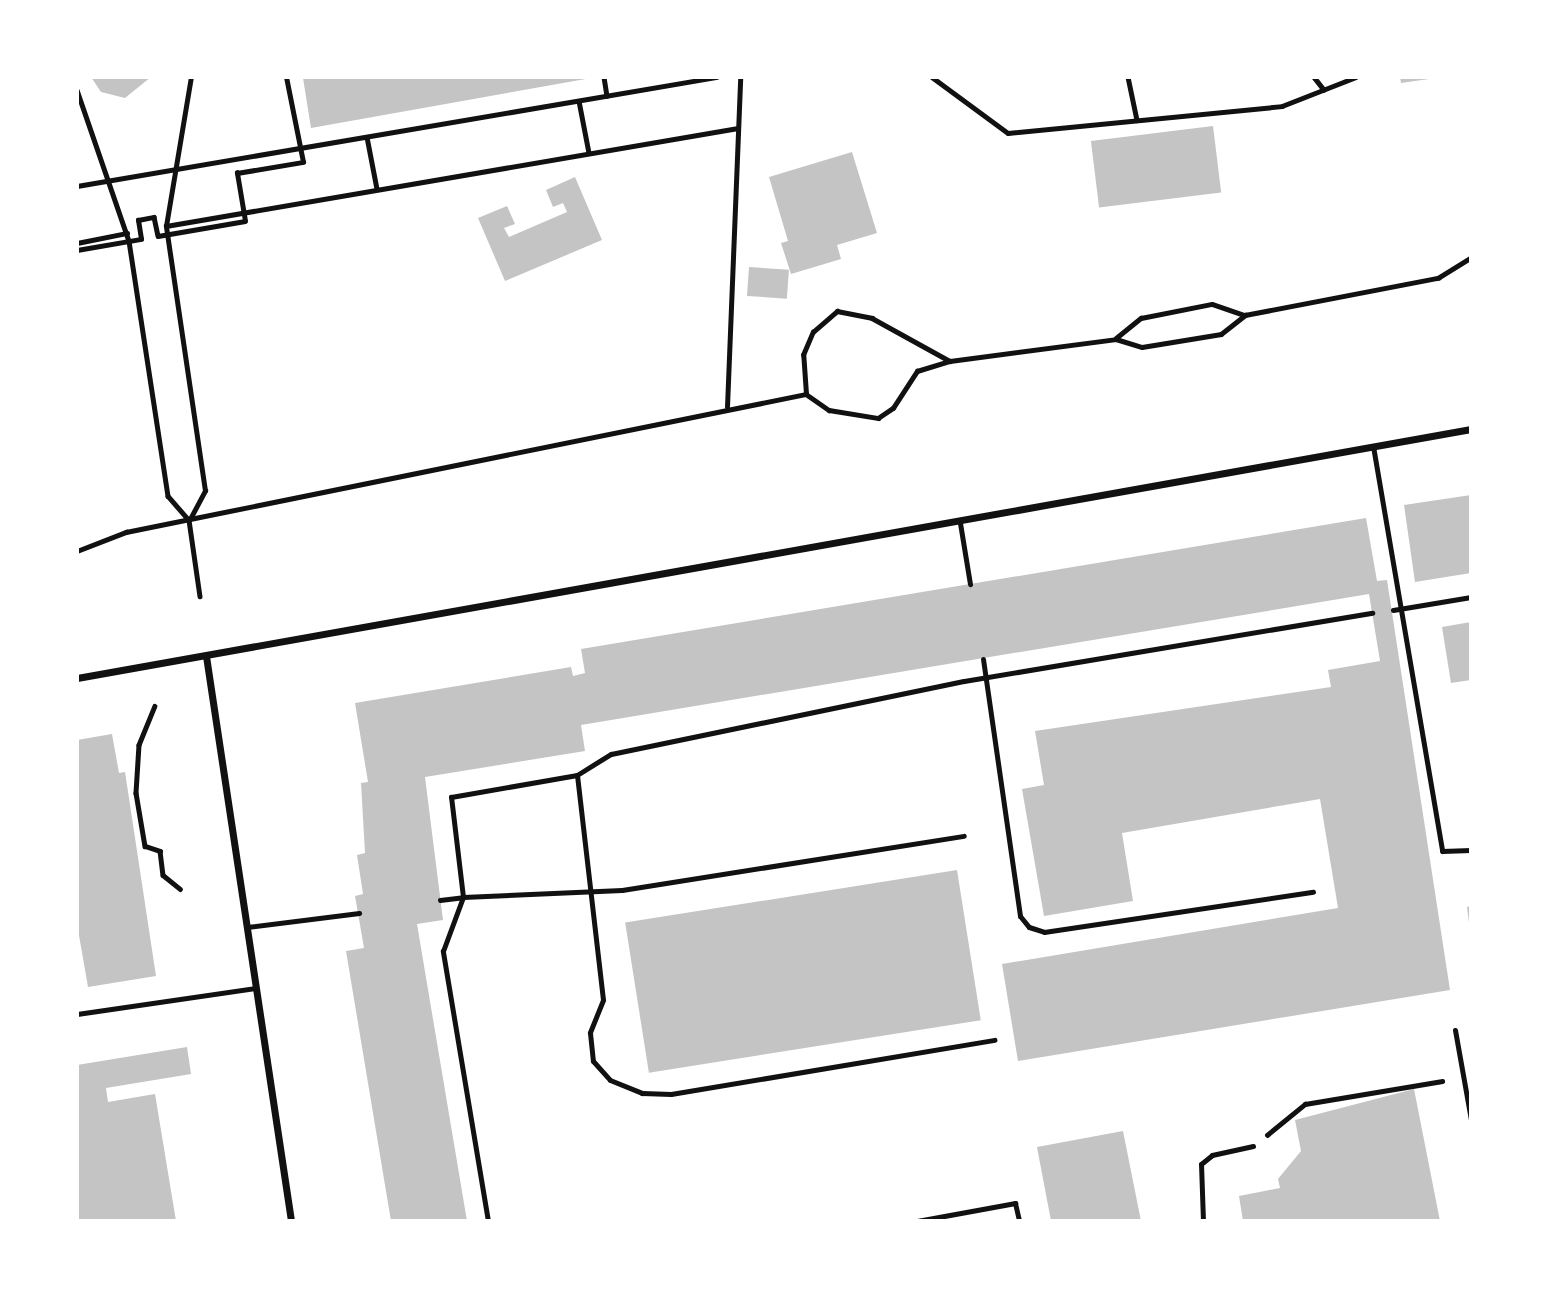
<!DOCTYPE html>
<html>
<head>
<meta charset="utf-8">
<style>
  body { margin:0 }
  #map { position:relative; width:1548px; height:1298px; overflow:hidden; background:#fff; font-family:"PT Serif",serif }
  div>[style] { position:absolute }
  .building>* { inset:0; background:#c4c4c4; transform-origin:0 0 }
  .path>* { height:4.5px; margin:-2.25px; padding:0 2.25px; transform-origin:2.25px; border-radius:2.25px; background:#111 }
  .service>* { height:5px; margin:-2.5px; padding:0 2.5px; transform-origin:2.5px; border-radius:2.5px; background:#111 }
  .minor>* { height:7px; margin:-3.5px; padding:0 3.5px; transform-origin:3.5px; border-radius:3.5px; background:#111 }
  span { translate:-50% -50%; white-space:nowrap; text-align:center; line-height:1.15; -webkit-text-stroke:5px #fff; paint-order:stroke }
  .frame { position:absolute; inset:0; border:79px solid #fff; pointer-events:none }
</style>
</head>
<body>
<div id="map">
  <div class="building">
    <div style="clip-path:polygon(91px 77px,151px 77px,125px 98px,101px 92px)"></div>
    <div style="clip-path:polygon(597px 77px,311px 128px,303px 78px,308px 77px)"></div>
    <div style="clip-path:polygon(1400px 77px,1429px 77px,1429px 79px,1401px 83px)"></div>
    <div style="left:1213px;top:126px;width:67px;height:123px;rotate:83deg"></div>
    <div style="clip-path:polygon(852px 152px,877px 233px,837px 245px,841px 259px,791px 274px,781px 243px,788px 241px,769px 177px)"></div>
    <div style="clip-path:polygon(575px 177px,602px 240px,505px 281px,478px 218px,507px 206px,515px 224px,504px 228px,509px 237px,567px 212px,563px 203px,553px 207px,546px 190px)"></div>
    <div style="left:749px;top:267px;width:40px;height:29px;rotate:4deg"></div>
    <div style="clip-path:polygon(1471px 495px,1471px 573px,1415px 582px,1404px 505px)"></div>
    <div style="clip-path:polygon(1366px 518px,1377px 581px,1387px 580px,1450px 990px,1018px 1061px,1002px 964px,1338px 908px,1320px 799px,1122px 833px,1133px 901px,1044px 916px,1022px 789px,1044px 785px,1035px 731px,1331px 687px,1328px 670px,1380px 661px,1369px 594px,581px 725px,585px 751px,425px 777px,443px 920px,417px 924px,467px 1221px,391px 1221px,346px 951px,364px 948px,355px 896px,363px 894px,357px 855px,365px 853px,361px 783px,368px 782px,355px 703px,571px 667px,573px 676px,585px 673px,581px 649px)"></div>
    <div style="clip-path:polygon(1471px 622px,1471px 680px,1451px 683px,1442px 627px)"></div>
    <div style="clip-path:polygon(112px 734px,119px 773px,125px 772px,156px 976px,88px 987px,77px 924px,77px 740px)"></div>
    <div style="left:957px;top:870px;width:152px;height:336px;rotate:81deg"></div>
    <div style="clip-path:polygon(1471px 906px,1471px 923px,1469px 923px,1467px 907px)"></div>
    <div style="clip-path:polygon(187px 1047px,191px 1074px,106px 1088px,108px 1102px,155px 1094px,176px 1221px,77px 1221px,77px 1065px)"></div>
    <div style="clip-path:polygon(1414px 1089px,1440px 1221px,1243px 1221px,1239px 1196px,1280px 1188px,1278px 1179px,1301px 1151px,1295px 1120px)"></div>
    <div style="clip-path:polygon(1123px 1131px,1141px 1221px,1051px 1221px,1037px 1147px)"></div>
  </div>
  <div class="path">
    <div style="left:604px;top:77px;width:19px;rotate:81deg"></div>
    <div style="left:932px;top:77px;width:94px;rotate:36.4deg"></div>
    <div style="left:1008px;top:133px;width:275px;rotate:-5.6deg"></div>
    <div style="left:1282px;top:106px;width:79px;rotate:-21.4deg"></div>
    <div style="left:1128px;top:77px;width:44px;rotate:78.2deg"></div>
    <div style="left:1314px;top:77px;width:16px;rotate:52deg"></div>
    <div style="left:77px;top:90px;width:160px;rotate:71deg"></div>
    <div style="left:129px;top:241px;width:258px;rotate:81.3deg"></div>
    <div style="left:168px;top:496px;width:32px;rotate:49deg"></div>
    <div style="left:189px;top:520px;width:77px;rotate:81.8deg"></div>
    <div style="left:579px;top:101px;width:53px;rotate:79.1deg"></div>
    <div style="left:367px;top:137px;width:53px;rotate:79.1deg"></div>
    <div style="left:77px;top:186px;width:649px;rotate:-9.67deg"></div>
    <div style="left:166px;top:226px;width:580px;rotate:-9.72deg"></div>
    <div style="left:77px;top:243px;width:51px;rotate:-11.3deg"></div>
    <div style="left:77px;top:250px;width:65px;rotate:-9.8deg"></div>
    <div style="left:141px;top:239px;width:19px;rotate:-99deg"></div>
    <div style="left:138px;top:220px;width:16px;rotate:-11deg"></div>
    <div style="left:154px;top:217px;width:19px;rotate:78deg"></div>
    <div style="left:158px;top:236px;width:88px;rotate:-9.8deg"></div>
    <div style="left:245px;top:221px;width:49px;rotate:-99.5deg"></div>
    <div style="left:237px;top:173px;width:67px;rotate:-9.5deg"></div>
    <div style="left:303px;top:162px;width:87px;rotate:-101.3deg"></div>
    <div style="left:1116px;top:338px;width:32px;rotate:-39deg"></div>
    <div style="left:1141px;top:318px;width:72px;rotate:-11.2deg"></div>
    <div style="left:1212px;top:304px;width:34px;rotate:19deg"></div>
    <div style="left:806px;top:394px;width:39px;rotate:-94deg"></div>
    <div style="left:803px;top:355px;width:25px;rotate:-67deg"></div>
    <div style="left:813px;top:332px;width:32px;rotate:-41deg"></div>
    <div style="left:837px;top:311px;width:36px;rotate:11deg"></div>
    <div style="left:872px;top:318px;width:89px;rotate:28.9deg"></div>
    <div style="left:727px;top:407px;width:330px;rotate:-87.7deg"></div>
    <div style="left:190px;top:519px;width:32px;rotate:-62deg"></div>
    <div style="left:205px;top:491px;width:268px;rotate:-98.4deg"></div>
    <div style="left:166px;top:226px;width:151px;rotate:-80.5deg"></div>
    <div style="left:77px;top:551px;width:53px;rotate:-21.2deg"></div>
    <div style="left:126px;top:532px;width:694px;rotate:-11.47deg"></div>
    <div style="left:806px;top:394px;width:28px;rotate:35deg"></div>
    <div style="left:829px;top:410px;width:50px;rotate:9.3deg"></div>
    <div style="left:878px;top:418px;width:18px;rotate:-34deg"></div>
    <div style="left:893px;top:408px;width:44px;rotate:-57deg"></div>
    <div style="left:917px;top:371px;width:34px;rotate:-17deg"></div>
    <div style="left:950px;top:361px;width:167px;rotate:-7.5deg"></div>
    <div style="left:1116px;top:339px;width:27px;rotate:17deg"></div>
    <div style="left:1142px;top:347px;width:80px;rotate:-9.3deg"></div>
    <div style="left:1221px;top:334px;width:31px;rotate:-38deg"></div>
    <div style="left:1245px;top:315px;width:197px;rotate:-10.9deg"></div>
    <div style="left:1438px;top:278px;width:39px;rotate:-32deg"></div>
    <div style="left:155px;top:706px;width:42px;rotate:112.3deg"></div>
    <div style="left:139px;top:745px;width:48px;rotate:93.6deg"></div>
    <div style="left:136px;top:793px;width:54px;rotate:80.4deg"></div>
    <div style="left:145px;top:846px;width:16px;rotate:18deg"></div>
    <div style="left:160px;top:851px;width:24px;rotate:83deg"></div>
    <div style="left:163px;top:875px;width:22px;rotate:39deg"></div>
    <div style="left:1267px;top:1135px;width:49px;rotate:-39.2deg"></div>
    <div style="left:1305px;top:1104px;width:139px;rotate:-9.5deg"></div>
  </div>
  <div class="service">
    <div style="left:1373px;top:446px;width:411px;rotate:80.3deg"></div>
    <div style="left:1442px;top:851px;width:29px;rotate:-2deg"></div>
    <div style="left:960px;top:523px;width:62px;rotate:80.7deg"></div>
    <div style="left:1393px;top:610px;width:79px;rotate:-9.5deg"></div>
    <div style="left:983px;top:659px;width:260px;rotate:81.8deg"></div>
    <div style="left:1020px;top:916px;width:14px;rotate:51deg"></div>
    <div style="left:1029px;top:927px;width:16px;rotate:18deg"></div>
    <div style="left:1044px;top:932px;width:272px;rotate:-8.5deg"></div>
    <div style="left:577px;top:775px;width:226px;rotate:83.4deg"></div>
    <div style="left:603px;top:1000px;width:35px;rotate:112deg"></div>
    <div style="left:590px;top:1033px;width:28px;rotate:84deg"></div>
    <div style="left:593px;top:1061px;width:25px;rotate:48deg"></div>
    <div style="left:610px;top:1080px;width:35px;rotate:22deg"></div>
    <div style="left:642px;top:1093px;width:29px;rotate:2deg"></div>
    <div style="left:671px;top:1094px;width:328px;rotate:-9.5deg"></div>
    <div style="left:440px;top:900px;width:23px;rotate:-7deg"></div>
    <div style="left:463px;top:897px;width:101px;rotate:-96.8deg"></div>
    <div style="left:451px;top:797px;width:128px;rotate:-9.9deg"></div>
    <div style="left:577px;top:775px;width:40px;rotate:-32deg"></div>
    <div style="left:611px;top:754px;width:360px;rotate:-11.7deg"></div>
    <div style="left:964px;top:681px;width:414px;rotate:-9.5deg"></div>
    <div style="left:247px;top:927px;width:113px;rotate:-7.1deg"></div>
    <div style="left:77px;top:1014px;width:181px;rotate:-8.3deg"></div>
    <div style="left:1455px;top:1030px;width:91px;rotate:79.9deg"></div>
    <div style="left:488px;top:1221px;width:274px;rotate:-99.5deg"></div>
    <div style="left:443px;top:951px;width:58px;rotate:-69.7deg"></div>
    <div style="left:463px;top:897px;width:159px;rotate:-2.5deg"></div>
    <div style="left:622px;top:890px;width:346px;rotate:-9deg"></div>
    <div style="left:917px;top:1221px;width:100px;rotate:-10.4deg"></div>
    <div style="left:1015px;top:1203px;width:18px;rotate:77deg"></div>
    <div style="left:1203px;top:1221px;width:57px;rotate:-92deg"></div>
    <div style="left:1201px;top:1164px;width:14px;rotate:-39deg"></div>
    <div style="left:1212px;top:1155px;width:42px;rotate:-12.4deg"></div>
  </div>
  <div class="minor">
    <div style="left:206px;top:656px;width:571px;rotate:81.44deg"></div>
    <div style="left:77px;top:678px;width:1416px;rotate:-10.13deg"></div>
  </div>
  <div class="frame"></div>
</div>
</body>
</html>
